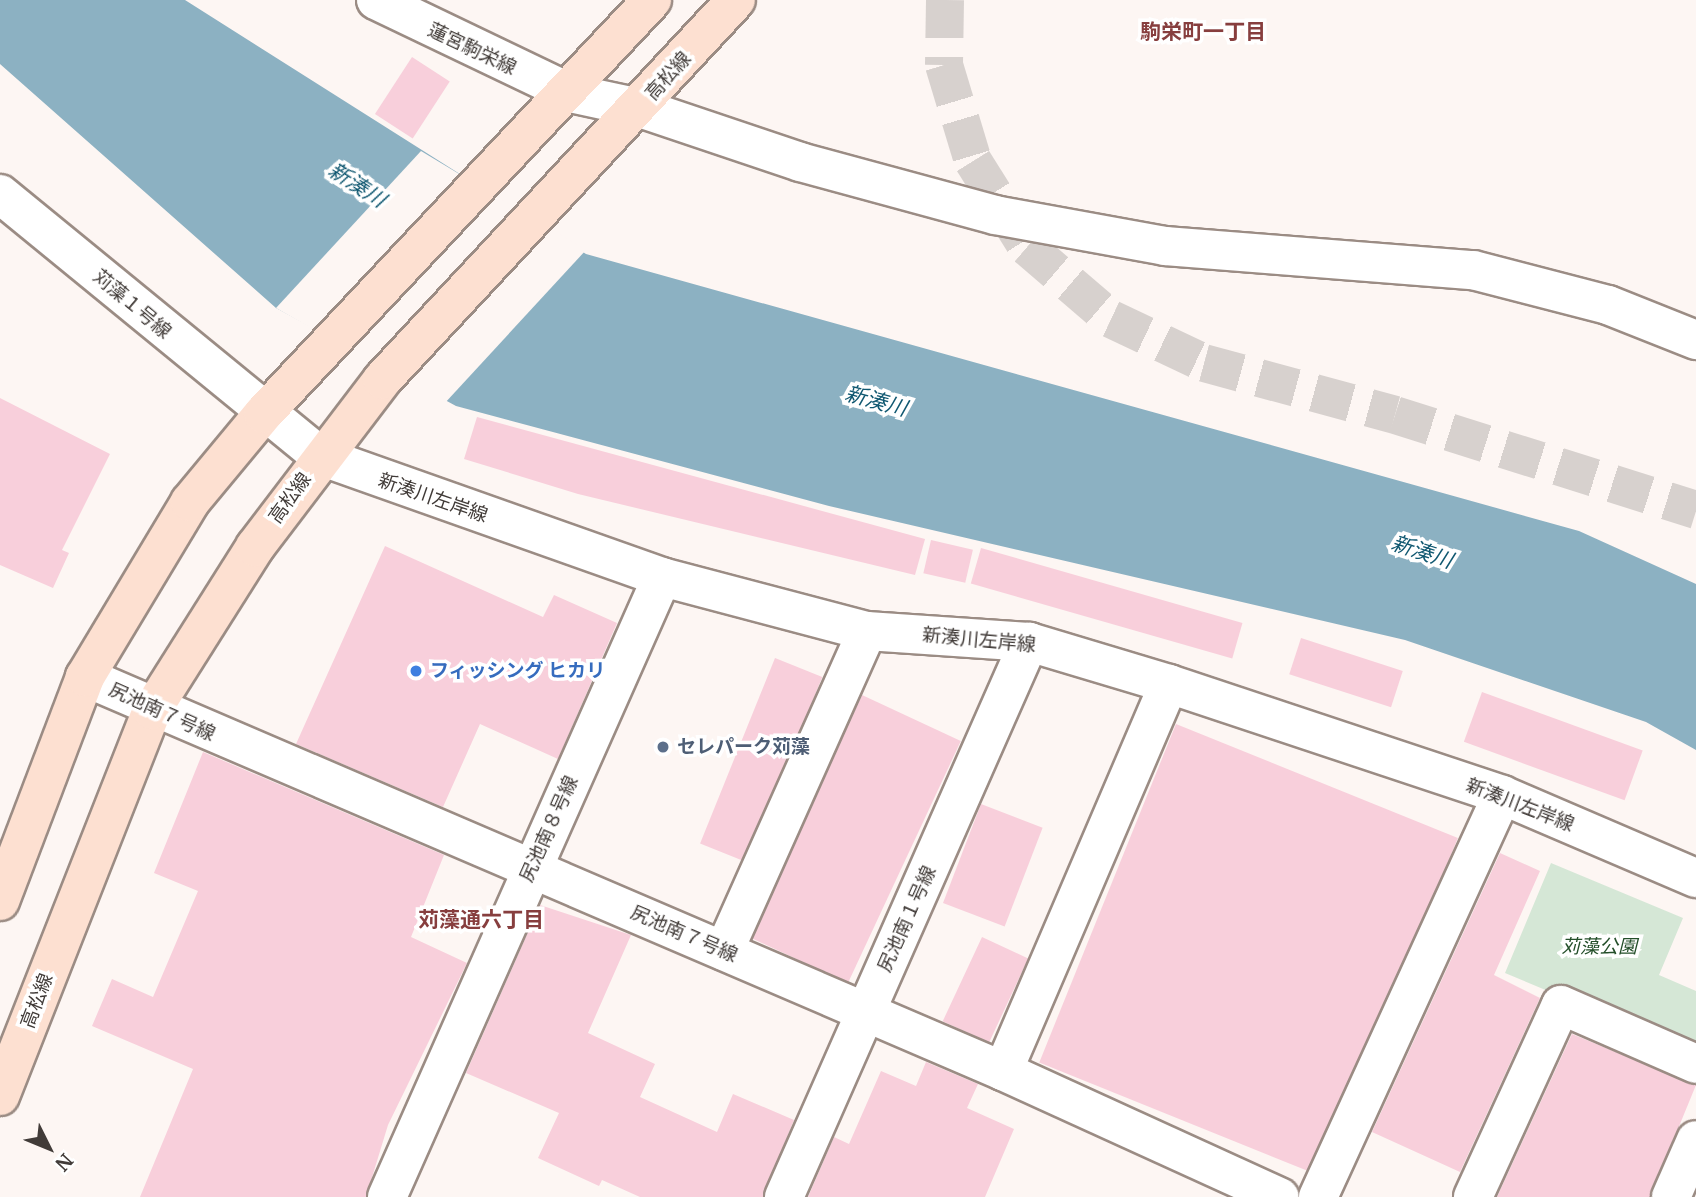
<!DOCTYPE html>
<html>
<head>
<meta charset="utf-8">
<style>
  body { margin:0 }
  #map { position:relative; width:1696px; height:1197px; overflow:hidden; background:#fdf6f3; font-family:Merriweather,"Noto Sans JP",serif }
  div>[style] { position:absolute }
  .green>* { inset:0; background:#d5e7d6 }
  .water>* { inset:0; background:#8cb1c2 }
  .pier>* { inset:0; background:#fdf6f3 }
  .building>* { inset:0; background:#f8cfdb; transform-origin:0 0 }
  .highway-tunnel>* { height:38px; margin-top:-19px; transform-origin:0; background:repeating-linear-gradient(90deg,#d7d1ce 0 38px,transparent 0 57px) }
  .roads { filter:drop-shadow(2px 0 #9b8c84) drop-shadow(-2px 0 #9b8c84) drop-shadow(0 2px #9b8c84) drop-shadow(0 -2px #9b8c84) }
  .minor>* { height:38px; margin:-19px; padding:0 19px; transform-origin:19px; border-radius:19px; background:#fff }
  .major>* { height:38px; margin:-19px; padding:0 19px; transform-origin:19px; border-radius:19px; background:#fde0d1 }
  .dots>* { width:19px; height:19px; translate:-50% -50%; box-sizing:border-box; border:4px solid #fff; border-radius:50% }
  span { translate:-50% -50%; white-space:nowrap; text-align:center; line-height:1.15; -webkit-text-stroke:7px #fff; paint-order:stroke }
  .street-label { font-size:19px; color:#413b38 }
  .shop-label { font-size:19px; color:#366cbe; font-weight:700 }
  .left { translate:0 -50%; text-align:left }
  .service-label { font-size:19px; color:#4e5e75; font-weight:700 }
  .park-label { font-size:19px; color:#244f2a; font-style:italic }
  .neighbourhood-label { font-size:21px; color:#873e3e; font-weight:700 }
  .water-label { font-size:21px; color:#105871; font-style:italic }
  .north { position:absolute; left:14px; top:1113px; width:70px; height:70px; -webkit-text-stroke:5px #fff; paint-order:stroke; rotate:133deg; font-size:19px; font-weight:700; line-height:28px; text-align:center; color:#413b38 }
  .north::after { content:''; display:block; margin:auto; width:24px; height:32px; background:#413b38; clip-path:polygon(50% 0,100% 100%,50% 72%,0 100%) }
</style>
</head>
<body>
<div id="map">
  <div class="green">
    <div style="clip-path:polygon(1551px 863px,1683px 918px,1659px 975px,1696px 991px,1696px 1053px,1505px 973px)"></div>
  </div>
  <div class="water">
    <div style="clip-path:polygon(0 0,185px 0,586px 254px,1579px 531px,1696px 584px,1696px 750px,1646px 722px,1405px 640px,829px 506px,456px 406px,276px 308px,0 64px)"></div>
  </div>
  <div class="pier">
    <div style="clip-path:polygon(421px 151px,586px 250px,444px 404px,276px 308px)"></div>
  </div>
  <div class="building">
    <div style="left:412px;top:57px;width:45px;height:68px;rotate:33deg"></div>
    <div style="clip-path:polygon(0 398px,110px 454px,62px 550px,69px 553px,53px 588px,0 565px)"></div>
    <div style="clip-path:polygon(477px 417px,925px 539px,915px 575px,578px 494px,464px 459px)"></div>
    <div style="left:931px;top:540px;width:43px;height:34px;rotate:13deg"></div>
    <div style="clip-path:polygon(385px 546px,543px 617px,554px 595px,617px 623px,558px 759px,480px 724px,443px 807px,296px 744px)"></div>
    <div style="left:981px;top:548px;width:272px;height:37px;rotate:16deg"></div>
    <div style="left:1301px;top:638px;width:107px;height:38px;rotate:18deg"></div>
    <div style="left:775px;top:658px;width:51px;height:200px;rotate:22deg"></div>
    <div style="left:1482px;top:692px;width:171px;height:53px;rotate:20deg"></div>
    <div style="left:862px;top:695px;width:109px;height:267px;rotate:25deg"></div>
    <div style="left:1176px;top:724px;width:304px;height:365px;rotate:22deg"></div>
    <div style="clip-path:polygon(203px 752px,444px 855px,411px 937px,467px 963px,388px 1125px,366px 1197px,140px 1197px,193px 1069px,92px 1026px,112px 979px,153px 997px,198px 891px,154px 873px)"></div>
    <div style="left:981px;top:804px;width:66px;height:106px;rotate:21deg"></div>
    <div style="clip-path:polygon(1500px 853px,1540px 871px,1494px 975px,1540px 998px,1460px 1172px,1372px 1132px)"></div>
    <div style="clip-path:polygon(540px 905px,631px 935px,588px 1033px,655px 1064px,640px 1097px,717px 1132px,733px 1094px,794px 1120px,763px 1197px,640px 1197px,602px 1180px,599px 1186px,538px 1158px,559px 1113px,466px 1073px)"></div>
    <div style="left:982px;top:937px;width:51px;height:93px;rotate:25deg"></div>
    <div style="clip-path:polygon(1572px 1034px,1696px 1085px,1650px 1197px,1497px 1197px)"></div>
    <div style="clip-path:polygon(926px 1062px,978px 1084px,967px 1108px,1014px 1129px,985px 1197px,808px 1197px,834px 1137px,849px 1144px,881px 1071px,916px 1086px)"></div>
  </div>
  <div class="highway-tunnel">
    <div style="left:945px;top:0;width:65px;rotate:90.9deg"></div>
    <div style="left:944px;top:65px;width:100px;rotate:73.2deg"></div>
    <div style="left:973px;top:161px;width:102px;rotate:57.9deg"></div>
    <div style="left:1027px;top:247px;width:111px;rotate:40.6deg"></div>
    <div style="left:1111px;top:319px;width:103px;rotate:25.3deg"></div>
    <div style="left:1204px;top:363px;width:198px;rotate:15.2deg"></div>
    <div style="left:1395px;top:415px;width:316px;rotate:17.5deg"></div>
  </div>
  <div class="roads">
    <div class="minor">
      <div style="left:376px;top:0;width:215px;rotate:25.6deg"></div>
      <div style="left:570px;top:93px;width:72px;rotate:12.1deg"></div>
      <div style="left:640px;top:108px;width:169px;rotate:18.6deg"></div>
      <div style="left:800px;top:162px;width:202px;rotate:15.2deg"></div>
      <div style="left:995px;top:215px;width:173px;rotate:10.3deg"></div>
      <div style="left:1165px;top:246px;width:309px;rotate:4.5deg"></div>
      <div style="left:1473px;top:270px;width:139px;rotate:14.5deg"></div>
      <div style="left:1608px;top:305px;width:95px;rotate:21.7deg"></div>
      <div style="left:0;top:194px;width:414px;rotate:39.3deg"></div>
      <div style="left:320px;top:456px;width:363px;rotate:19.5deg"></div>
      <div style="left:662px;top:577px;width:212px;rotate:14.8deg"></div>
      <div style="left:867px;top:631px;width:162px;rotate:3.9deg"></div>
      <div style="left:1029px;top:642px;width:146px;rotate:16.7deg"></div>
      <div style="left:1169px;top:684px;width:351px;rotate:18.4deg"></div>
      <div style="left:1502px;top:795px;width:211px;rotate:23.2deg"></div>
      <div style="left:85px;top:677px;width:999px;rotate:23.23deg"></div>
      <div style="left:1003px;top:1071px;width:304px;rotate:24.5deg"></div>
      <div style="left:724px;top:951px;width:350px;rotate:-65.9deg"></div>
      <div style="left:1003px;top:1071px;width:421px;rotate:-66.8deg"></div>
      <div style="left:387px;top:1197px;width:678px;rotate:-66.08deg"></div>
      <div style="left:784px;top:1197px;width:607px;rotate:-66.18deg"></div>
      <div style="left:1318px;top:1197px;width:442px;rotate:-65.4deg"></div>
      <div style="left:1473px;top:1197px;width:211px;rotate:-65.4deg"></div>
      <div style="left:1561px;top:1005px;width:147px;rotate:23.6deg"></div>
      <div style="left:1671px;top:1197px;width:62px;rotate:-66.3deg"></div>
    </div>
    <div class="major">
      <div style="left:0;top:901px;width:240px;rotate:-69.2deg"></div>
      <div style="left:85px;top:677px;width:204px;rotate:-59deg"></div>
      <div style="left:190px;top:502px;width:114px;rotate:-50.3deg"></div>
      <div style="left:263px;top:414px;width:568px;rotate:-46.78deg"></div>
      <div style="left:0;top:1096px;width:415px;rotate:-68.5deg"></div>
      <div style="left:152px;top:710px;width:193px;rotate:-57.7deg"></div>
      <div style="left:255px;top:547px;width:210px;rotate:-52.7deg"></div>
      <div style="left:382px;top:380px;width:519px;rotate:-47.03deg"></div>
    </div>
  </div>
  <div class="dots">
    <div style="left:416px;top:671px;background:#3f7fe0"></div>
    <div style="left:663px;top:747px;background:#5c6f8a"></div>
  </div>
  <div class="street-label">
    <span style="left:472px;top:49px;rotate:25deg">蓮宮駒栄線</span>
    <span style="left:668px;top:76px;rotate:-48deg">高松線</span>
    <span style="left:132px;top:304px;rotate:40deg">苅藻１号線</span>
    <span style="left:290px;top:498px;rotate:-54deg">高松線</span>
    <span style="left:433px;top:498px;rotate:19deg">新湊川左岸線</span>
    <span style="left:979px;top:640px;rotate:5deg">新湊川左岸線</span>
    <span style="left:162px;top:712px;rotate:24deg">尻池南７号線</span>
    <span style="left:1520px;top:805px;rotate:21deg">新湊川左岸線</span>
    <span style="left:549px;top:829px;rotate:-66deg">尻池南８号線</span>
    <span style="left:907px;top:919px;rotate:-66deg">尻池南１号線</span>
    <span style="left:684px;top:934px;rotate:23deg">尻池南７号線</span>
    <span style="left:37px;top:1001px;rotate:-69deg">高松線</span>
  </div>
  <div class="shop-label">
    <span class="left" style="left:430px;top:671px">フィッシング ヒカリ</span>
  </div>
  <div class="service-label">
    <span class="left" style="left:677px;top:747px">セレパーク苅藻</span>
  </div>
  <div class="park-label">
    <span style="left:1599px;top:947px">苅藻公園</span>
  </div>
  <div class="neighbourhood-label">
    <span style="left:1203px;top:32px">駒栄町一丁目</span>
    <span style="left:481px;top:920px">苅藻通六丁目</span>
  </div>
  <div class="water-label">
    <span style="left:357px;top:185px;rotate:33deg">新湊川</span>
    <span style="left:876px;top:401px;rotate:15deg">新湊川</span>
    <span style="left:1422px;top:552px;rotate:18deg">新湊川</span>
  </div>
  <div class="north">N</div>
</div>
</body>
</html>
